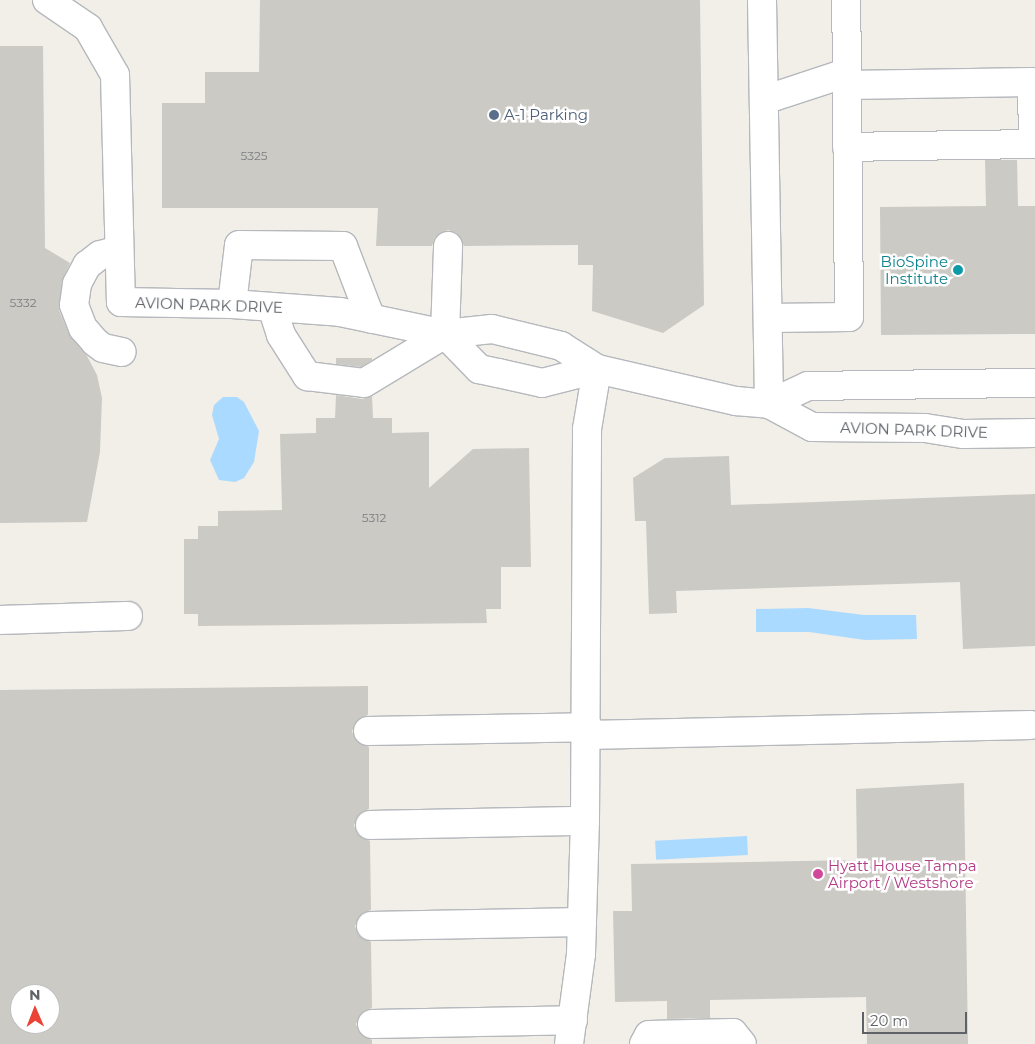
<!DOCTYPE html>
<html>
<head>
<meta charset="utf-8">
<style>
  body { margin:0 }
  #map { position:relative; width:1035px; height:1044px; overflow:hidden; background:#f1efe8; font-family:Montserrat,sans-serif }
  div>[style] { position:absolute }
  .water>* { inset:0; background:#aadaff; transform-origin:0 0 }
  .building>* { inset:0; background:#cccac5 }
  .roads { filter:drop-shadow(1px 0 #b5b8bc) drop-shadow(-1px 0 #b5b8bc) drop-shadow(0 1px #b5b8bc) drop-shadow(0 -1px #b5b8bc) }
  .minor>* { height:28px; margin:-14px; padding:0 14px; transform-origin:14px; border-radius:14px; background:#fff }
  .dots>* { width:14px; height:14px; translate:-50% -50%; box-sizing:border-box; border:2px solid #fff; border-radius:50% }
  span { translate:-50% -50%; white-space:nowrap; text-align:center; line-height:1.15; -webkit-text-stroke:5px #fff; paint-order:stroke }
  .number-label { font-size:12px; color:#7a7d7f }
  .number-label span { -webkit-text-stroke-width:0 }
  .service-label { font-size:15px; color:#4e5e75 }
  .left { translate:0 -50%; text-align:left }
  .culture-label { font-size:15px; color:#0d838f }
  .right { translate:-100% -50%; text-align:right }
  .street-label { font-size:15px; color:#5f6368 }
  .hotel-label { font-size:15px; color:#b23c85 }
  .north { position:absolute; left:10px; top:984px; width:50px; height:50px; box-sizing:border-box; background:#fff; border:1px solid #bfc1c3; border-radius:50%; rotate:359deg; font-size:14px; font-weight:700; line-height:20px; text-align:center; color:#5f6368 }
  .north::after { content:''; display:block; margin:auto; width:18px; height:22px; background:#ea4335; clip-path:polygon(50% 0,100% 100%,50% 72%,0 100%) }
  .scale { position:absolute; left:862px; top:1012px; width:105px; height:22px; box-sizing:border-box; border:2px solid #5f6368; border-top:0; padding-left:6px; font-size:15px; line-height:18px; white-space:nowrap; color:#5f6368; -webkit-text-stroke:4px #fff; paint-order:stroke }
</style>
</head>
<body>
<div id="map">
  <div class="water">
    <div style="clip-path:polygon(223px 397px,237px 397px,244px 402px,259px 431px,254px 462px,244px 478px,235px 482px,219px 480px,210px 460px,219px 439px,212px 415px,214px 405px)"></div>
    <div style="clip-path:polygon(808px 608px,864px 615px,916px 615px,917px 639px,865px 640px,809px 632px,756px 632px,756px 609px)"></div>
    <div style="left:747px;top:836px;width:19px;height:92px;rotate:87deg"></div>
  </div>
  <div class="building">
    <div style="clip-path:polygon(260px 0,700px 0,704px 305px,663px 333px,592px 311px,593px 265px,578px 265px,578px 245px,464px 246px,457px 233px,448px 230px,435px 237px,432px 246px,376px 246px,378px 208px,162px 208px,162px 103px,205px 103px,205px 72px,259px 72px)"></div>
    <div style="clip-path:polygon(0 46px,43px 46px,45px 248px,70px 263px,62px 281px,59px 310px,69px 334px,87px 356px,97px 375px,102px 398px,100px 452px,87px 522px,0 523px)"></div>
    <div style="clip-path:polygon(985px 160px,1017px 160px,1018px 206px,1035px 206px,1035px 334px,881px 335px,880px 207px,986px 206px)"></div>
    <div style="clip-path:polygon(336px 358px,372px 358px,372px 360px,361px 367px,336px 364px)"></div>
    <div style="clip-path:polygon(336px 395px,362px 399px,372px 396px,373px 418px,392px 418px,392px 433px,429px 432px,429px 488px,473px 449px,529px 448px,531px 567px,501px 567px,501px 609px,486px 609px,487px 623px,198px 626px,198px 614px,184px 614px,184px 539px,198px 539px,198px 526px,218px 526px,218px 511px,282px 510px,280px 434px,316px 433px,316px 418px,335px 418px)"></div>
    <div style="clip-path:polygon(729px 456px,731px 505px,1035px 494px,1035px 646px,963px 649px,960px 582px,676px 591px,677px 613px,649px 614px,646px 521px,635px 521px,633px 478px,665px 458px)"></div>
    <div style="clip-path:polygon(evenodd,368px 686px,368px 715px,360px 718px,352px 731px,355px 739px,369px 747px,369px 809px,362px 812px,354px 825px,357px 833px,370px 841px,371px 910px,363px 913px,355px 926px,358px 934px,371px 942px,372px 1008px,364px 1011px,356px 1024px,359px 1032px,372px 1040px,372px 1044px,0 1044px,0 690px,368px 686px,20px 994px,50px 994px,50px 1024px,20px 1024px,20px 994px)"></div>
    <div style="clip-path:polygon(964px 783px,968px 1044px,867px 1044px,866px 997px,710px 1000px,710px 1018px,667px 1019px,667px 1001px,615px 1002px,613px 911px,632px 911px,631px 864px,857px 860px,856px 789px)"></div>
  </div>
  <div class="roads">
    <div class="minor">
      <div style="left:47px;top:0;width:50px;rotate:34.3deg"></div>
      <div style="left:88px;top:28px;width:54px;rotate:60.1deg"></div>
      <div style="left:115px;top:75px;width:227px;rotate:88.5deg"></div>
      <div style="left:121px;top:302px;width:111px;rotate:1deg"></div>
      <div style="left:232px;top:304px;width:108px;rotate:4.2deg"></div>
      <div style="left:340px;top:312px;width:107px;rotate:11.8deg"></div>
      <div style="left:445px;top:334px;width:47px;rotate:-6.1deg"></div>
      <div style="left:492px;top:329px;width:71px;rotate:13.8deg"></div>
      <div style="left:561px;top:346px;width:43px;rotate:32.6deg"></div>
      <div style="left:597px;top:369px;width:143px;rotate:13deg"></div>
      <div style="left:736px;top:401px;width:33px;rotate:5deg"></div>
      <div style="left:769px;top:404px;width:49px;rotate:28.1deg"></div>
      <div style="left:812px;top:427px;width:113px;rotate:0.5deg"></div>
      <div style="left:925px;top:428px;width:39px;rotate:9deg"></div>
      <div style="left:964px;top:434px;width:71px;rotate:-0.8deg"></div>
      <div style="left:762px;top:0;width:404px;rotate:89deg"></div>
      <div style="left:847px;top:85px;width:185px;rotate:-0.9deg"></div>
      <div style="left:1032px;top:82px;width:62px;rotate:89.1deg"></div>
      <div style="left:1033px;top:144px;width:186px;rotate:179.1deg"></div>
      <div style="left:764px;top:100px;width:86px;rotate:-18.2deg"></div>
      <div style="left:119px;top:250px;width:20px;rotate:165deg"></div>
      <div style="left:100px;top:255px;width:16px;rotate:142deg"></div>
      <div style="left:87px;top:265px;width:21px;rotate:118deg"></div>
      <div style="left:77px;top:284px;width:21px;rotate:98deg"></div>
      <div style="left:74px;top:305px;width:25px;rotate:69deg"></div>
      <div style="left:83px;top:328px;width:18px;rotate:49deg"></div>
      <div style="left:95px;top:342px;width:10px;rotate:37deg"></div>
      <div style="left:103px;top:348px;width:19px;rotate:12deg"></div>
      <div style="left:232px;top:304px;width:59px;rotate:-83.2deg"></div>
      <div style="left:239px;top:245px;width:104px;rotate:0.6deg"></div>
      <div style="left:343px;top:246px;width:78px;rotate:69deg"></div>
      <div style="left:272px;top:307px;width:29px;rotate:72deg"></div>
      <div style="left:281px;top:335px;width:49px;rotate:57.6deg"></div>
      <div style="left:307px;top:376px;width:57px;rotate:7deg"></div>
      <div style="left:364px;top:383px;width:95px;rotate:-31.2deg"></div>
      <div style="left:768px;top:318px;width:81px;rotate:-0.7deg"></div>
      <div style="left:849px;top:317px;width:317px;rotate:-90.5deg"></div>
      <div style="left:445px;top:334px;width:49px;rotate:45.8deg"></div>
      <div style="left:479px;top:369px;width:19px;rotate:12deg"></div>
      <div style="left:498px;top:373px;width:45px;rotate:12.8deg"></div>
      <div style="left:542px;top:383px;width:57px;rotate:-14.3deg"></div>
      <div style="left:445px;top:334px;width:88px;rotate:-88deg"></div>
      <div style="left:769px;top:404px;width:43px;rotate:-24.8deg"></div>
      <div style="left:808px;top:386px;width:227px;rotate:-0.8deg"></div>
      <div style="left:0;top:620px;width:128px;rotate:-1.8deg"></div>
      <div style="left:368px;top:731px;width:220px;rotate:-1deg"></div>
      <div style="left:587px;top:735px;width:444px;rotate:-1.3deg"></div>
      <div style="left:370px;top:825px;width:215px;rotate:-1.1deg"></div>
      <div style="left:371px;top:926px;width:211px;rotate:-1.1deg"></div>
      <div style="left:372px;top:1024px;width:201px;rotate:-1.1deg"></div>
      <div style="left:569px;top:1044px;width:91px;rotate:-82.4deg"></div>
      <div style="left:581px;top:954px;width:133px;rotate:-88.3deg"></div>
      <div style="left:585px;top:821px;width:392px;rotate:-89.7deg"></div>
      <div style="left:587px;top:429px;width:61px;rotate:-80.5deg"></div>
      <div style="left:644px;top:1044px;width:10px;rotate:-61deg"></div>
      <div style="left:649px;top:1035px;width:84px;rotate:-1.4deg"></div>
      <div style="left:733px;top:1033px;width:14px;rotate:51deg"></div>
    </div>
  </div>
  <div class="dots">
    <div style="left:494px;top:115px;background:#5c6f8a"></div>
    <div style="left:958px;top:270px;background:#0f9aa8"></div>
    <div style="left:818px;top:874px;background:#d1479c"></div>
  </div>
  <div class="number-label">
    <span style="left:254px;top:156px">5325</span>
    <span style="left:23px;top:303px">5332</span>
    <span style="left:374px;top:518px">5312</span>
  </div>
  <div class="service-label">
    <span class="left" style="left:504px;top:115px">A-1 Parking</span>
  </div>
  <div class="culture-label">
    <span class="right" style="left:948px;top:270px">BioSpine<br>Institute</span>
  </div>
  <div class="street-label">
    <span style="left:209px;top:305px;rotate:2deg">AVION PARK DRIVE</span>
    <span style="left:914px;top:430px;rotate:2deg">AVION PARK DRIVE</span>
  </div>
  <div class="hotel-label">
    <span class="left" style="left:828px;top:874px">Hyatt House Tampa<br>Airport / Westshore</span>
  </div>
  <div class="north">N</div>
  <div class="scale">20 m</div>
</div>
</body>
</html>
